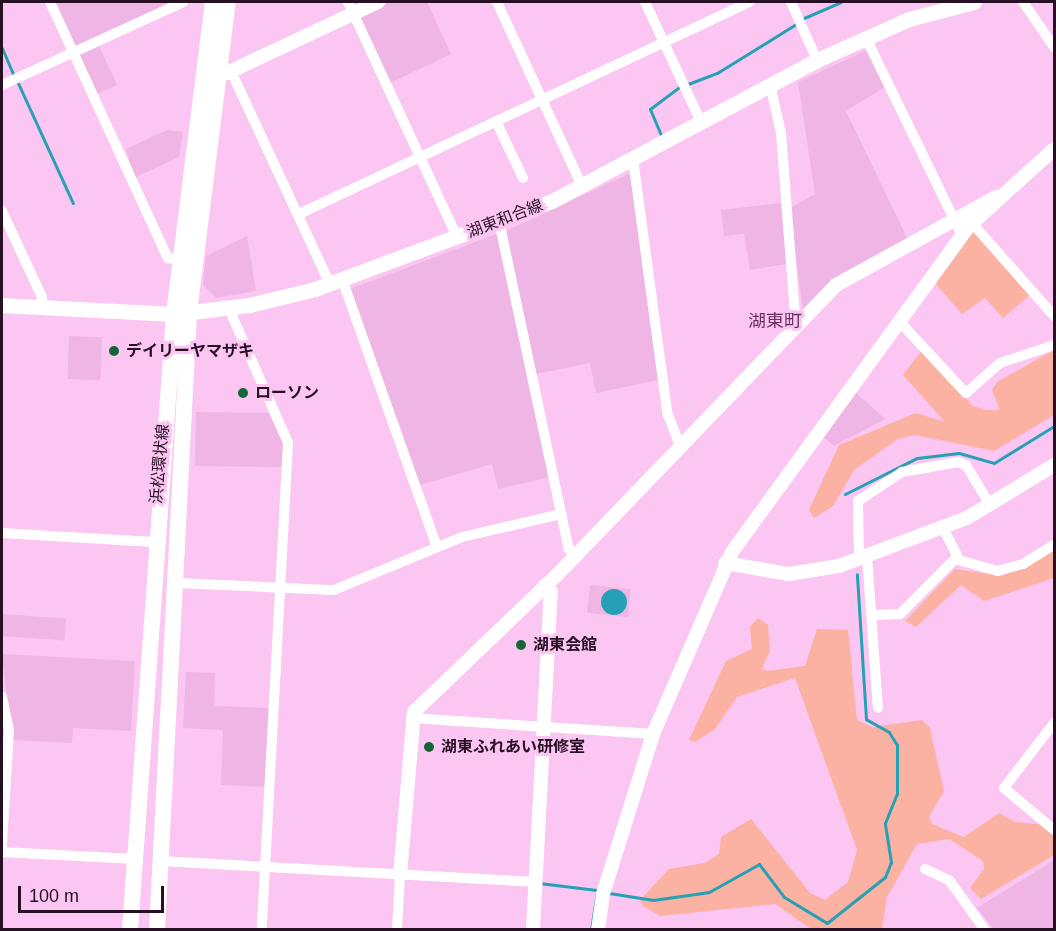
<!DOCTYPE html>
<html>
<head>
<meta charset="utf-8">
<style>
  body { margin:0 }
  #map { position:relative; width:1056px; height:931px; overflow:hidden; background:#fbc6f2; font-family:Helvetica,"Noto Sans JP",sans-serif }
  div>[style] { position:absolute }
  .built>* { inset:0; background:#efb5e5; transform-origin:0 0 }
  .green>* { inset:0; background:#fbb2a3 }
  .water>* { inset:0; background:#25a0b5 }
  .round { border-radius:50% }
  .stream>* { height:3px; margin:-1.5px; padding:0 1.5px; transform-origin:1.5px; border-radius:1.5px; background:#25a0b5 }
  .minor>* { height:10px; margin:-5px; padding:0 5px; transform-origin:5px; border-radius:5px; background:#fff }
  .tertiary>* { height:14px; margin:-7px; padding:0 7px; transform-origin:7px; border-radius:7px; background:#fff }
  .secondary>* { height:15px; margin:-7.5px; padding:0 7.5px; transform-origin:7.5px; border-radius:7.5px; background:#fff }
  .primary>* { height:16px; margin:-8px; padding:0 8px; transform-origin:8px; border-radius:8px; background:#fff }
  .dots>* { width:16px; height:16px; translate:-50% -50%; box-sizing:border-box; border:3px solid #fbc6f2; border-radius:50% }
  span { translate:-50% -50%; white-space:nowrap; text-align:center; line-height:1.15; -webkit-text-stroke:6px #fbc6f2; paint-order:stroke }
  .street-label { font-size:16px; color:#270f24 }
  .poi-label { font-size:16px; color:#270f24; font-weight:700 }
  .left { translate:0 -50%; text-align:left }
  .neighbourhood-label { font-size:18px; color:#693162 }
  .frame { position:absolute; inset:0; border:3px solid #270f24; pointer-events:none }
  .scale { position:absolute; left:18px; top:886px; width:146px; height:27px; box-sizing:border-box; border:3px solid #270f24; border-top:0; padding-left:8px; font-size:18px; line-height:21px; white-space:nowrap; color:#270f24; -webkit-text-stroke:4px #fbc6f2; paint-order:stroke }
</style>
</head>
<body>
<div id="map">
  <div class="built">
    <div style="clip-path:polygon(54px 2px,174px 2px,76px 46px)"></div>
    <div style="clip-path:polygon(390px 2px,427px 2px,451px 54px,390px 83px,360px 18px)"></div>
    <div style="left:98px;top:44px;width:45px;height:22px;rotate:65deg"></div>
    <div style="clip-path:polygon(867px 50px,885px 87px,846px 111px,908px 240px,803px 312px,790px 208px,815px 194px,798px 82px)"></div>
    <div style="clip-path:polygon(167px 130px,183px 132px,179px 157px,134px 178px,126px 149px)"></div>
    <div style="clip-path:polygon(633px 172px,659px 380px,596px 393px,590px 363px,536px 374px,506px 231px)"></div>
    <div style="clip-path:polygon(781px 203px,786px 264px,750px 270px,744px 234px,724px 236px,721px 210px)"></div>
    <div style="clip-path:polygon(499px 233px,550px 477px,498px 489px,492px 464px,420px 485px,350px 289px)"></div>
    <div style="clip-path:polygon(247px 236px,256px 291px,216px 298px,203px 285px,206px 256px)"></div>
    <div style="left:69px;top:336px;width:33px;height:43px;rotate:2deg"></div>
    <div style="clip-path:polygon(854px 391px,885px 419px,834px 446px,821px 435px)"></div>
    <div style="clip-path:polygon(196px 412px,269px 413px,283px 444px,282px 467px,195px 466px)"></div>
    <div style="left:590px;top:585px;width:41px;height:28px;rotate:6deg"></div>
    <div style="left:2px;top:614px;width:64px;height:22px;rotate:4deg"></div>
    <div style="clip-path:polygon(2px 654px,135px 661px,131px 731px,73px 728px,72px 743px,12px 740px)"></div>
    <div style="clip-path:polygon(186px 672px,215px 673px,214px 706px,271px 708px,267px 787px,221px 785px,223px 730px,183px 728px)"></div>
    <div style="clip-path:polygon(1054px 860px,1054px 929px,994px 929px,977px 908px)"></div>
  </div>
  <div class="green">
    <div style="clip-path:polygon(974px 228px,1031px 294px,1003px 318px,985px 298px,962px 314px,934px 282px)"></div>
    <div style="clip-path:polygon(922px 350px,973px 406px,984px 410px,1000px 410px,992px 390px,997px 382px,1054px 350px,1054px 415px,994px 451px,915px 435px,898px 439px,854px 470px,833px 506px,814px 518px,809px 510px,839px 445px,916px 413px,945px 422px,903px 375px)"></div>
    <div style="clip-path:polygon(1054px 551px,1054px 578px,984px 601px,961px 585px,916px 627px,905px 621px,955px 569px,1002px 576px)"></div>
    <div style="clip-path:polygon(758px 618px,768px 625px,770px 651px,762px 668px,767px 671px,805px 666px,817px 629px,848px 630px,857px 720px,872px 727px,922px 720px,930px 728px,944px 791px,929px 817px,932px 824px,964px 837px,999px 813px,1015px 822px,1039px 824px,1054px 836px,1054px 855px,981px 899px,970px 888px,984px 869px,983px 861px,949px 839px,917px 844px,887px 897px,882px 929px,811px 929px,775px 904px,660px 916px,643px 906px,640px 900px,669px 869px,705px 863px,719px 854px,721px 837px,751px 819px,810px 893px,825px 900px,848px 882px,857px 850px,795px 678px,737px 697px,715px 729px,695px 742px,689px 740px,726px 661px,752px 649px,750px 627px)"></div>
  </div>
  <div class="water">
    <div class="round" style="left:601px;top:589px;width:26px;height:26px"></div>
  </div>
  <div class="stream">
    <div style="left:804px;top:18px;width:40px;rotate:-23.4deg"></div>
    <div style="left:2px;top:48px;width:28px;rotate:67deg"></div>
    <div style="left:18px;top:83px;width:132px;rotate:65.4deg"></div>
    <div style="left:688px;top:84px;width:31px;rotate:-21deg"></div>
    <div style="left:717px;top:73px;width:93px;rotate:-31.8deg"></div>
    <div style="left:661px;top:135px;width:28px;rotate:-113deg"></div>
    <div style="left:650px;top:109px;width:36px;rotate:-37deg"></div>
    <div style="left:845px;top:494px;width:80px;rotate:-26.6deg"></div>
    <div style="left:917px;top:458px;width:42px;rotate:-6.8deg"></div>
    <div style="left:959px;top:453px;width:36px;rotate:16deg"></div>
    <div style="left:994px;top:463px;width:70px;rotate:-31.7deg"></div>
    <div style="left:539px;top:883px;width:58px;rotate:6.9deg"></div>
    <div style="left:609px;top:893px;width:45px;rotate:9deg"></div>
    <div style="left:653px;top:900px;width:57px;rotate:-8.1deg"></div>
    <div style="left:709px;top:892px;width:57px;rotate:-29.2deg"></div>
    <div style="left:759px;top:864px;width:41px;rotate:52.9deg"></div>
    <div style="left:784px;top:897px;width:50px;rotate:31.2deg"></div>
    <div style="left:827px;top:923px;width:74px;rotate:-38.4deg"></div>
    <div style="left:885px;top:877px;width:16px;rotate:-68deg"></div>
    <div style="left:891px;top:862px;width:39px;rotate:-99deg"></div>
    <div style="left:885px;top:823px;width:31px;rotate:-68deg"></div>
    <div style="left:897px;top:794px;width:49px;rotate:-90deg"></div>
    <div style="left:897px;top:745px;width:15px;rotate:-122deg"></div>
    <div style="left:889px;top:732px;width:26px;rotate:-151deg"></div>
    <div style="left:866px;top:719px;width:145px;rotate:-93.6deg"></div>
    <div style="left:591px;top:930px;width:37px;rotate:-81deg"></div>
  </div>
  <div class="minor">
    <div style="left:50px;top:2px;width:282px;rotate:65.3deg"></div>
    <div style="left:168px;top:258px;width:11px;rotate:10deg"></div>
    <div style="left:348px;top:2px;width:259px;rotate:65.1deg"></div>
    <div style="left:497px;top:2px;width:203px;rotate:65.2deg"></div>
    <div style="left:645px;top:2px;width:132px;rotate:65deg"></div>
    <div style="left:791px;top:2px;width:64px;rotate:65.9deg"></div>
    <div style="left:1023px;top:2px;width:55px;rotate:55.4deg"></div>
    <div style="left:866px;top:38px;width:220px;rotate:64.1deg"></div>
    <div style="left:231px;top:71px;width:235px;rotate:65.1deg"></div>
    <div style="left:770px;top:84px;width:50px;rotate:77.3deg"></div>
    <div style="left:781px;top:133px;width:183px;rotate:85.6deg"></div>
    <div style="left:795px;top:315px;width:9px;rotate:41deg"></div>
    <div style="left:2px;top:85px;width:199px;rotate:-24.6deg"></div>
    <div style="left:496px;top:121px;width:63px;rotate:64.7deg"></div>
    <div style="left:633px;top:159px;width:255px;rotate:82.3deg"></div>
    <div style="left:667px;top:412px;width:36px;rotate:69deg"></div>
    <div style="left:2px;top:211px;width:95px;rotate:65.1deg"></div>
    <div style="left:42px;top:297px;width:11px;rotate:95deg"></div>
    <div style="left:299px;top:214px;width:498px;rotate:-25.2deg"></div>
    <div style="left:499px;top:221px;width:335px;rotate:78deg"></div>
    <div style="left:569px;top:549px;width:8px;rotate:45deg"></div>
    <div style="left:972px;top:223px;width:124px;rotate:48.6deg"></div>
    <div style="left:342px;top:279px;width:284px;rotate:70.5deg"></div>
    <div style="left:229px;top:309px;width:146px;rotate:66.2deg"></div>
    <div style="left:288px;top:443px;width:488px;rotate:93.1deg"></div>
    <div style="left:899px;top:321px;width:98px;rotate:47.1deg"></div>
    <div style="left:966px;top:393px;width:45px;rotate:-41.4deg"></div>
    <div style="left:1000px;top:363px;width:57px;rotate:-18.4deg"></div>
    <div style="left:943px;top:528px;width:36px;rotate:63deg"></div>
    <div style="left:959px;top:560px;width:40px;rotate:16deg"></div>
    <div style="left:997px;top:571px;width:27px;rotate:-15deg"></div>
    <div style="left:1023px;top:564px;width:36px;rotate:-32deg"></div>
    <div style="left:2px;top:533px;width:152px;rotate:3.4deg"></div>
    <div style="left:867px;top:556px;width:152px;rotate:85.9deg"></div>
    <div style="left:859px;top:559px;width:58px;rotate:-91deg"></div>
    <div style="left:858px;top:501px;width:53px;rotate:-33.4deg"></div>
    <div style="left:902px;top:472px;width:57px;rotate:-10.1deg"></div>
    <div style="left:958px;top:462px;width:9px;rotate:21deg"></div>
    <div style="left:966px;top:465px;width:47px;rotate:59deg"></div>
    <div style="left:177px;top:583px;width:157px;rotate:2.6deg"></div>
    <div style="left:334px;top:590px;width:139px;rotate:-22.5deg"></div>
    <div style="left:462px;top:537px;width:102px;rotate:-13.1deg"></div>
    <div style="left:873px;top:615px;width:27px;rotate:-2deg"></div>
    <div style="left:900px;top:614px;width:79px;rotate:-45deg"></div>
    <div style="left:2px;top:697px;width:34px;rotate:78deg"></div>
    <div style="left:9px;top:730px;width:116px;rotate:93.5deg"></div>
    <div style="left:411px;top:718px;width:243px;rotate:3.8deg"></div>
    <div style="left:1054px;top:723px;width:82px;rotate:127.6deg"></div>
    <div style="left:1004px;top:788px;width:65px;rotate:40deg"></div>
    <div style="left:2px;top:852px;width:133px;rotate:3deg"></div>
    <div style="left:161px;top:861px;width:373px;rotate:3.2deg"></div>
    <div style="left:925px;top:869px;width:26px;rotate:25deg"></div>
    <div style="left:949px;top:880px;width:62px;rotate:54.2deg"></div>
    <div style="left:397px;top:930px;width:55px;rotate:-86.9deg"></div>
  </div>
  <div class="tertiary">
    <div style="left:217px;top:72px;width:10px;rotate:6deg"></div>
    <div style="left:227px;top:73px;width:167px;rotate:-25.2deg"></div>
    <div style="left:725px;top:563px;width:65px;rotate:9.8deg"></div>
    <div style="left:789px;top:574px;width:51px;rotate:-9.1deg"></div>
    <div style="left:839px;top:566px;width:137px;rotate:-20.6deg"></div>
    <div style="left:967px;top:518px;width:102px;rotate:-31.3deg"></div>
    <div style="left:400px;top:875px;width:164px;rotate:-85.1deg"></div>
    <div style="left:414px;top:712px;width:198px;rotate:-43.8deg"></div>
    <div style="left:557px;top:575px;width:402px;rotate:-46.1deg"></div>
    <div style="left:836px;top:285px;width:183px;rotate:-28.8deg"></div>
    <div style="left:533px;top:930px;width:338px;rotate:-87deg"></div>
    <div style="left:551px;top:592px;width:9px;rotate:-131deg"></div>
    <div style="left:598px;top:930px;width:36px;rotate:-82deg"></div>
    <div style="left:603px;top:894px;width:168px;rotate:-72.6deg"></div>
    <div style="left:653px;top:734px;width:198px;rotate:-66.5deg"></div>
    <div style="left:732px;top:552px;width:402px;rotate:-54deg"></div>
    <div style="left:968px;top:227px;width:116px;rotate:-42.2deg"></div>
  </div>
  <div class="secondary">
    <div style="left:2px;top:305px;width:172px;rotate:3deg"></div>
    <div style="left:174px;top:314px;width:76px;rotate:-6.8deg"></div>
    <div style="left:249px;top:305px;width:68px;rotate:-13.6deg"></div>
    <div style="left:315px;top:289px;width:253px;rotate:-20.4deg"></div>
    <div style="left:552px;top:201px;width:300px;rotate:-28deg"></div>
    <div style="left:817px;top:60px;width:101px;rotate:-24deg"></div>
    <div style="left:909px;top:19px;width:67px;rotate:-14.7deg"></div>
  </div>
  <div class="primary">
    <div style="left:130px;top:930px;width:618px;rotate:-85.91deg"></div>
    <div style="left:174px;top:314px;width:314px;rotate:-82.9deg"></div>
    <div style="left:157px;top:930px;width:618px;rotate:-87.03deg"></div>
    <div style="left:189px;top:313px;width:313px;rotate:-82.9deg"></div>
  </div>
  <div class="dots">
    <div style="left:114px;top:351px;background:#156636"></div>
    <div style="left:243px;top:393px;background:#156636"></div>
    <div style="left:521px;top:645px;background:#156636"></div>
    <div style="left:429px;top:747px;background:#156636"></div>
  </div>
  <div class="street-label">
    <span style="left:505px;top:219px;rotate:-21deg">湖東和合線</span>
    <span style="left:160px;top:464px;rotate:-85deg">浜松環状線</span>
  </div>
  <div class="poi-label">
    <span class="left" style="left:126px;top:351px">デイリーヤマザキ</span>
    <span class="left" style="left:255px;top:393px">ローソン</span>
    <span class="left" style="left:533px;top:645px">湖東会館</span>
    <span class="left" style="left:441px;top:747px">湖東ふれあい研修室</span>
  </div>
  <div class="neighbourhood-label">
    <span style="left:775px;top:321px">湖東町</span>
  </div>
  <div class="frame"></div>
  <div class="scale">100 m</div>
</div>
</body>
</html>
